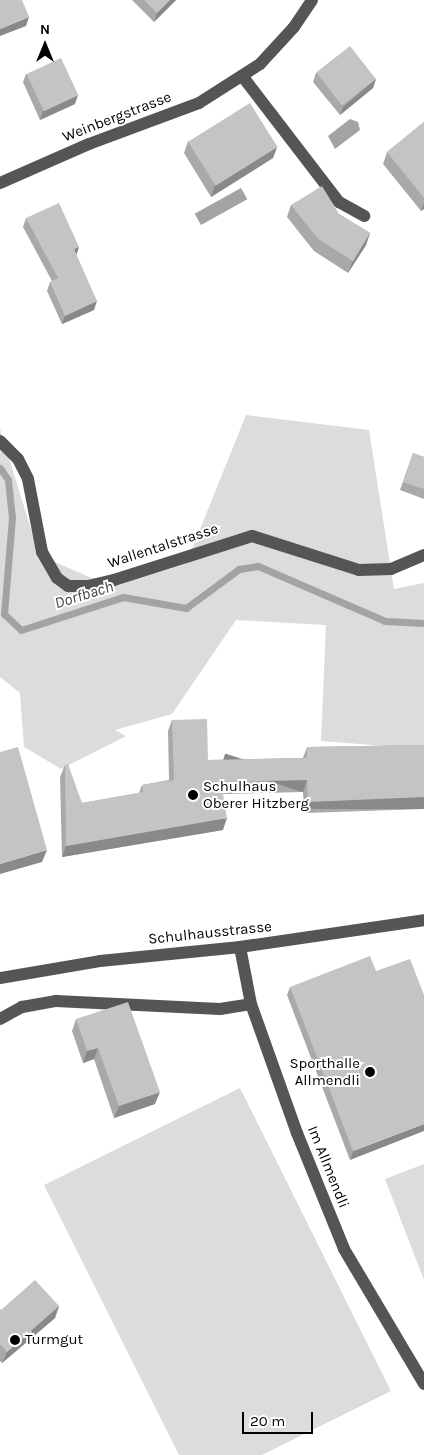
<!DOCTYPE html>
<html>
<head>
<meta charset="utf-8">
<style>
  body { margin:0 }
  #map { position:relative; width:424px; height:1455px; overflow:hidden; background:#fff; font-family:Karla,sans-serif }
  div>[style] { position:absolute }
  .green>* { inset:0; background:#dcdcdc }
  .water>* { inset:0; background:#a3a3a3; transform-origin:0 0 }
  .stream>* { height:7px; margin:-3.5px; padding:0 3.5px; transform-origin:3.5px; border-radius:3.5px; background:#a3a3a3 }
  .minor>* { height:12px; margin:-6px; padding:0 6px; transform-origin:6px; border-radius:6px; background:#555 }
  .wall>* { inset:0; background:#a9a9a9 }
  .shaded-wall>* { inset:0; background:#898989; transform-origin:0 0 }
  .building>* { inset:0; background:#c4c4c4; transform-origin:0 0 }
  .dots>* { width:14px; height:14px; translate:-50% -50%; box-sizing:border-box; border:2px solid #fff; border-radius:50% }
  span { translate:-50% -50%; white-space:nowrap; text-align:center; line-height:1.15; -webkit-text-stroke:4px #fff; paint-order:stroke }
  .street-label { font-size:15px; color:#000 }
  .poi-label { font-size:15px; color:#000 }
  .left { translate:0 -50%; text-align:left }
  .right { translate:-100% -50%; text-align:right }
  .water-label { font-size:16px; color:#444; font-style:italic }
  .north { position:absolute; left:20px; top:20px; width:50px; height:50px; -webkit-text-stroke:4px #fff; paint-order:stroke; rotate:0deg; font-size:14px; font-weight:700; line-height:20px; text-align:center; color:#000 }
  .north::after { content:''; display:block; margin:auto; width:18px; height:22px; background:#000; clip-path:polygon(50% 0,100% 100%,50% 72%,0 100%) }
  .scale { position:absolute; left:242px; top:1412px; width:71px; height:22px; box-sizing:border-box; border:2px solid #000; border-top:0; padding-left:6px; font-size:15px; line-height:18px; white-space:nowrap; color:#000; -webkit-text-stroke:4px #fff; paint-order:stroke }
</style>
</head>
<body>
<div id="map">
  <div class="green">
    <div style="clip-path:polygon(246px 415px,369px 430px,394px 589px,424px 583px,424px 749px,321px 741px,326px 625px,236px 620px,172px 714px,115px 730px,126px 736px,61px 769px,24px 747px,20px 693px,0 677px,0 429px,39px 555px,112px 587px,186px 564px)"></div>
    <div style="clip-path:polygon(240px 1088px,391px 1391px,262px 1455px,179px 1455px,44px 1185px)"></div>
    <div style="clip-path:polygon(424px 1164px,424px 1280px,385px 1179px)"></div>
  </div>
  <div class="water">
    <div style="clip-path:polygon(350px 119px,358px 122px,360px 130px,335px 149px,328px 136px)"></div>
    <div style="left:241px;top:188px;width:13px;height:53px;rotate:61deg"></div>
  </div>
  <div class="stream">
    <div style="left:0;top:468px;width:14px;rotate:56deg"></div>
    <div style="left:8px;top:480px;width:37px;rotate:84deg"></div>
    <div style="left:12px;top:517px;width:97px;rotate:94.7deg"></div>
    <div style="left:4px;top:614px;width:23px;rotate:43deg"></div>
    <div style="left:21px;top:630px;width:107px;rotate:-17.9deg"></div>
    <div style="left:123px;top:597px;width:64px;rotate:9.9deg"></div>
    <div style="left:186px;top:608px;width:66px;rotate:-36.3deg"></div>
    <div style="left:239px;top:569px;width:19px;rotate:-9deg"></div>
    <div style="left:258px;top:566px;width:138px;rotate:23.4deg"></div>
    <div style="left:385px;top:621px;width:39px;rotate:3deg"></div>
  </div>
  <div class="minor">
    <div style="left:243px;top:77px;width:158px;rotate:52.5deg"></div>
    <div style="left:339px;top:202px;width:29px;rotate:29deg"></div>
    <div style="left:0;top:183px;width:97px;rotate:-23.7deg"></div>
    <div style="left:89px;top:144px;width:117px;rotate:-20.4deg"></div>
    <div style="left:199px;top:103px;width:72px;rotate:-32.6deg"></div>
    <div style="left:260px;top:64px;width:50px;rotate:-47.4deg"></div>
    <div style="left:294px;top:27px;width:32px;rotate:-56deg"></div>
    <div style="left:0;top:441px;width:25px;rotate:45deg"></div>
    <div style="left:18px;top:459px;width:22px;rotate:63deg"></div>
    <div style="left:28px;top:479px;width:74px;rotate:79.1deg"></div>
    <div style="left:42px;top:552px;width:30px;rotate:60deg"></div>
    <div style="left:57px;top:578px;width:14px;rotate:36deg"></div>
    <div style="left:68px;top:586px;width:20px"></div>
    <div style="left:88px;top:586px;width:27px;rotate:-13deg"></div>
    <div style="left:114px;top:580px;width:145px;rotate:-17.7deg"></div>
    <div style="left:252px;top:536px;width:112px;rotate:17.6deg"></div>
    <div style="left:359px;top:570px;width:32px;rotate:-2deg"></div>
    <div style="left:391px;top:569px;width:36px;rotate:-23deg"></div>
    <div style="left:240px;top:947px;width:58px;rotate:79.1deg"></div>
    <div style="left:251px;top:1004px;width:137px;rotate:70.4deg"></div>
    <div style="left:297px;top:1133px;width:125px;rotate:67.9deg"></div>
    <div style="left:344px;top:1249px;width:157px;rotate:59.3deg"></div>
    <div style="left:0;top:978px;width:101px;rotate:-9.6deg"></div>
    <div style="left:100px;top:961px;width:141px;rotate:-5.7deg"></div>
    <div style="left:240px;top:947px;width:186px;rotate:-8.3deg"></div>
    <div style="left:0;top:1019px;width:25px;rotate:-29deg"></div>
    <div style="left:22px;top:1007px;width:35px;rotate:-10deg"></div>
    <div style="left:56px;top:1001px;width:164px;rotate:2.8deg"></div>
    <div style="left:220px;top:1009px;width:31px;rotate:-9deg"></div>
  </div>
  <div class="wall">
    <div style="clip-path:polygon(132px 0,176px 0,154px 22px)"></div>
    <div style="clip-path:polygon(316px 73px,376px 79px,373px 88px,340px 115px,313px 82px)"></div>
    <div style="clip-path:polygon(26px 74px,75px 104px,40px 120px,23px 82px)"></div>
    <div style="clip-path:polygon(424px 122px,424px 209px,421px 211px,383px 164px,387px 152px)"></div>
    <div style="clip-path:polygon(188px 141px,277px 147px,273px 158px,211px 197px,184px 153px)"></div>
    <div style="clip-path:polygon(291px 205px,339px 214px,370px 233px,366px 245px,348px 273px,314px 251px,287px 217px)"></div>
    <div style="clip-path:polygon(26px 218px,79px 247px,76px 255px,94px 310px,62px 324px,47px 291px,50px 282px,52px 281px,23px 227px)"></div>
    <div style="clip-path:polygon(413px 453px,424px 457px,424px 499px,400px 490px)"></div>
    <div style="clip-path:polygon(172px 720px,208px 760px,303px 758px,307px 747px,424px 745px,424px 809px,304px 813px,303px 792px,223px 794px,223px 830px,62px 857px,60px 777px,65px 765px,82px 803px,139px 793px,142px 785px,169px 780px,168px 731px)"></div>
    <div style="clip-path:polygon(290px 987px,424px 995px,350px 1160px,287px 995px)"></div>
    <div style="clip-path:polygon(76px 1019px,155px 1104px,114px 1118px,94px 1059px,83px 1063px,72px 1031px)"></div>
    <div style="clip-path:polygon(59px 1306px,55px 1318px,2px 1363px,0 1361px,0 1309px,1px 1310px)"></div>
  </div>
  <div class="shaded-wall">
    <div style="clip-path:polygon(170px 0,176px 0,154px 22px,157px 13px)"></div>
    <div style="clip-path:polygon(29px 17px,26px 26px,0 36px,0 29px)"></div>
    <div style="clip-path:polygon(376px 79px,373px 88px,340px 115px,343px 107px)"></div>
    <div style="clip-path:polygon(78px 95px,75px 104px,40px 120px,43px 111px)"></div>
    <div style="clip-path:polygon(277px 147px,273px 158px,211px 197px,215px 185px)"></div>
    <div style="clip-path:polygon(424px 203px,424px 209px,421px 211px)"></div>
    <div style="clip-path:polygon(370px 233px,366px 245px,348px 273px,353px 261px)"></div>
    <div style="clip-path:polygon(79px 247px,76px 256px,74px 249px)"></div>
    <div style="clip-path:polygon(97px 301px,94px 310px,62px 324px,65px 316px)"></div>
    <div style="left:307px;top:780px;width:13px;height:86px;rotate:108deg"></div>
    <div style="left:424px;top:797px;width:12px;height:116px;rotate:90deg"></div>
    <div style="clip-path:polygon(227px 818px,223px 830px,62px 857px,66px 846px)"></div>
    <div style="clip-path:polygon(47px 850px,42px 862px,0 874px,0 864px)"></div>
    <div style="clip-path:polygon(98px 1048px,94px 1059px,83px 1063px,87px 1051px)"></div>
    <div style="clip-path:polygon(160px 1092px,155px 1104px,114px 1118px,119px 1106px)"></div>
    <div style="clip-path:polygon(424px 1124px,424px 1131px,350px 1160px,353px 1151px)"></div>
    <div style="clip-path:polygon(59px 1306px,55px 1318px,2px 1363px,7px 1352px)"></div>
  </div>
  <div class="building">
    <div style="clip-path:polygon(0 0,22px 0,29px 17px,0 29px)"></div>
    <div style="clip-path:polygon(144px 0,170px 0,157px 13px)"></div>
    <div style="left:350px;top:46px;width:42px;height:43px;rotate:52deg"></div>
    <div style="left:61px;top:58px;width:41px;height:38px;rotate:65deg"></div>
    <div style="left:250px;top:103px;width:52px;height:73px;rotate:58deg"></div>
    <div style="clip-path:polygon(424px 122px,424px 198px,387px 152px)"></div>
    <div style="clip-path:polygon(322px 186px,339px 214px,370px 233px,353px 261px,318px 239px,291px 205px)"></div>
    <div style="clip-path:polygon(59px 203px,79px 247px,74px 249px,97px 301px,65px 316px,50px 282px,58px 278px,26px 218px)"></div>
    <div style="clip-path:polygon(413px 453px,424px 457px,424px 489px,403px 482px)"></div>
    <div style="clip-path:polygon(207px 719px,208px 760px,307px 758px,307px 747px,424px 745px,424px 797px,308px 802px,307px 780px,221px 782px,227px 818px,66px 846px,65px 765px,68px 764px,82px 803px,143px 792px,142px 785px,174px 780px,172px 720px)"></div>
    <div style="clip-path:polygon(18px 747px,47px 850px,0 864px,0 752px)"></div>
    <div style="clip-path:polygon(370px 956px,376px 971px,410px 959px,424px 995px,424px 1124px,353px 1151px,290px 987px)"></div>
    <div style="clip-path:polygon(128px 1002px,160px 1092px,119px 1106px,98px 1048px,87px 1051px,76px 1019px)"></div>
    <div style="clip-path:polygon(35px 1280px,59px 1306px,7px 1352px,0 1344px,0 1309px,1px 1310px)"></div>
  </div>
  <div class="dots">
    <div style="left:193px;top:795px;background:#000"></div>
    <div style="left:370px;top:1072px;background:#000"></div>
    <div style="left:15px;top:1340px;background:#000"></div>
  </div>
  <div class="street-label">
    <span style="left:117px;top:117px;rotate:-21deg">Weinbergstrasse</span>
    <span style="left:163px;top:546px;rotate:-18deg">Wallentalstrasse</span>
    <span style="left:210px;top:933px;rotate:-6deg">Schulhausstrasse</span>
    <span style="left:328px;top:1167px;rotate:68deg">Im Allmendli</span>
  </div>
  <div class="poi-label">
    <span class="left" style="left:203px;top:795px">Schulhaus<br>Oberer Hitzberg</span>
    <span class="right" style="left:360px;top:1072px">Sporthalle<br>Allmendli</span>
    <span class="left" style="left:25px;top:1340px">Turmgut</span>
  </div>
  <div class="water-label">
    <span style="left:84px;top:595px;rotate:-17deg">Dorfbach</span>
  </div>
  <div class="north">N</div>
  <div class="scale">20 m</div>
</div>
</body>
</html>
